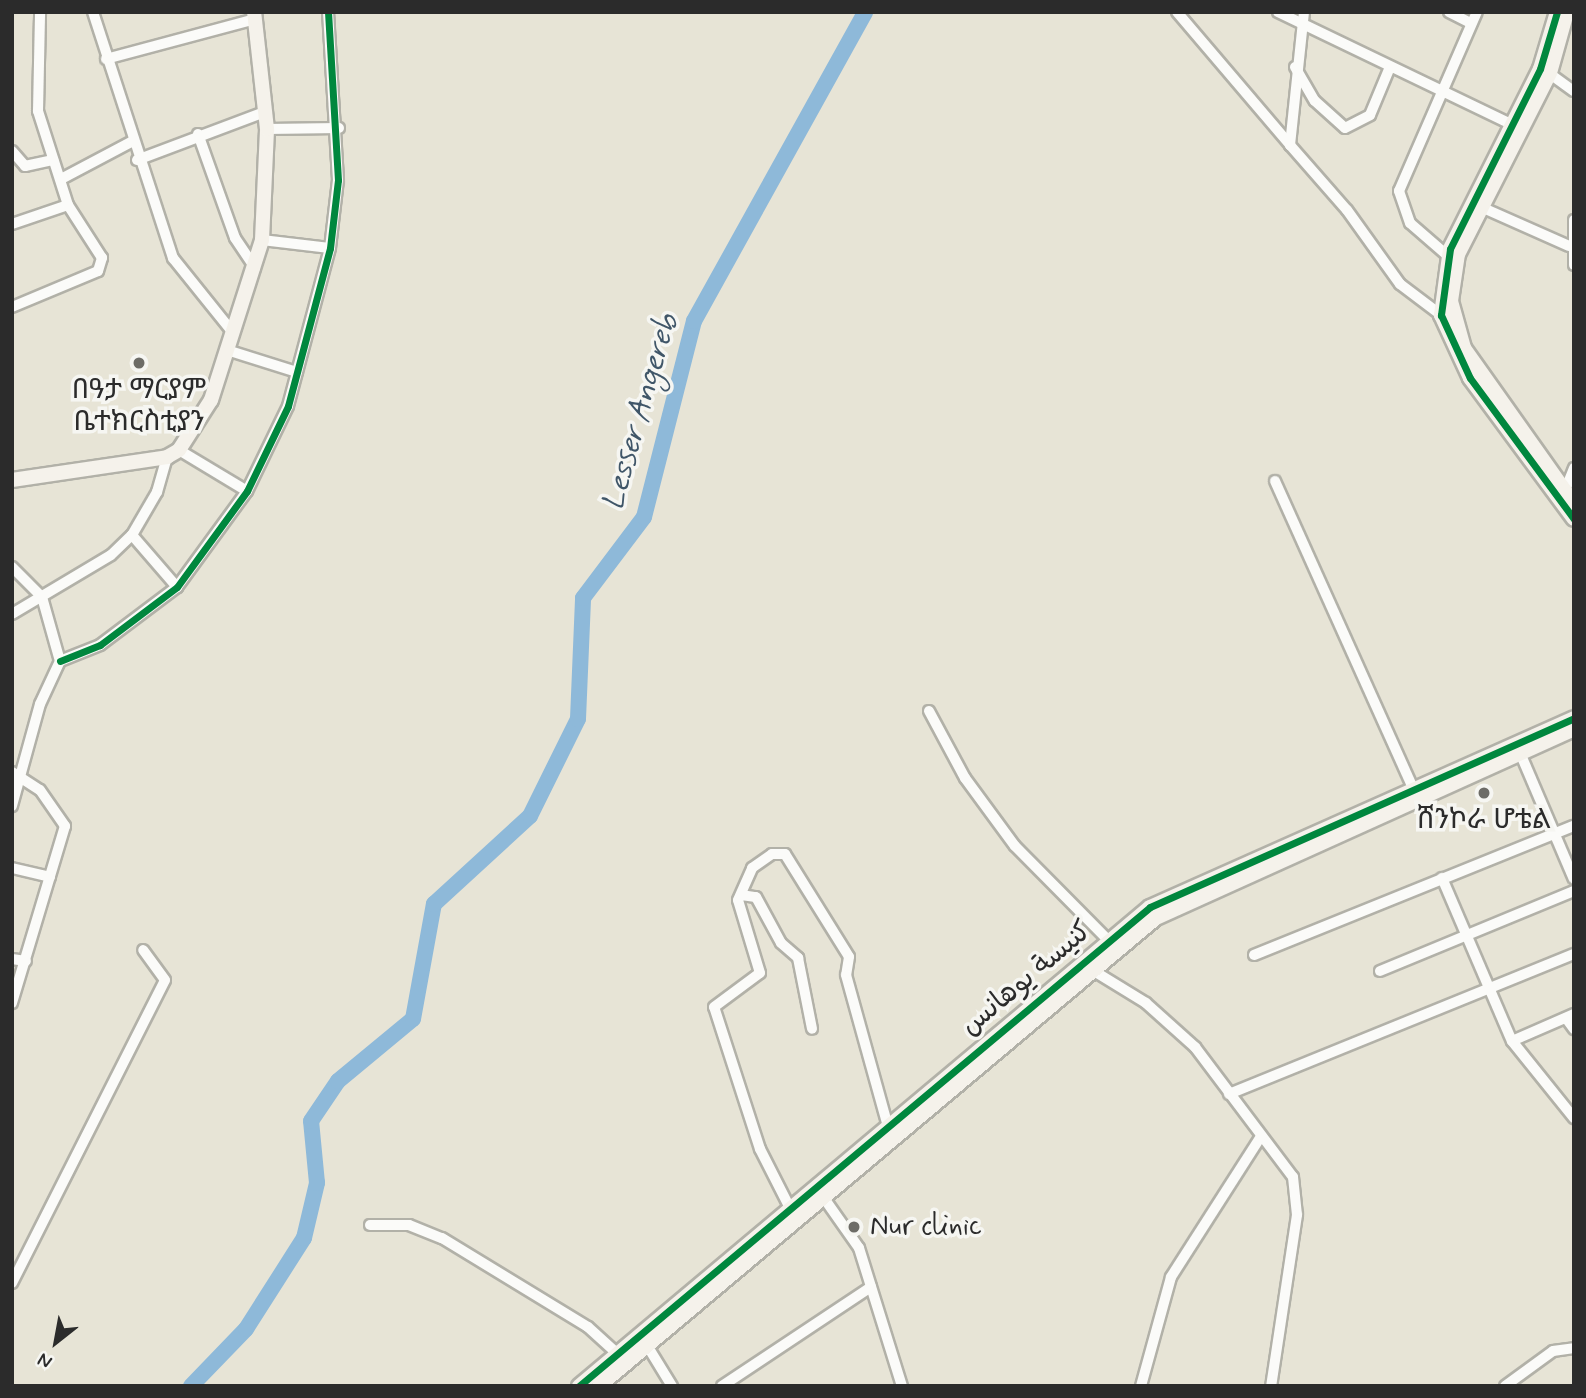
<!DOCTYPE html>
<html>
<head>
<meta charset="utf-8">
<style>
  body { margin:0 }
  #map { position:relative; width:1586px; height:1398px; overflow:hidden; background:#e7e4d6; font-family:Mynerve,"Playpen Sans Arabic","Noto Sans Ethiopic",sans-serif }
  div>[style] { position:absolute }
  .river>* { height:16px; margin:-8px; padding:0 8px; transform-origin:8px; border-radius:8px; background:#8eb9d9 }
  .roads { filter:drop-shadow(2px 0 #b2b1a8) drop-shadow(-2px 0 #b2b1a8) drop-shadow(0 2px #b2b1a8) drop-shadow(0 -2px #b2b1a8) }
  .street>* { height:10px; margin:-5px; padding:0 5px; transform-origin:5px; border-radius:5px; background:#fbfbf9 }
  .secondary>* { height:14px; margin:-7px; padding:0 7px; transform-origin:7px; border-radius:7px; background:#f5f2eb }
  .cycleway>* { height:7px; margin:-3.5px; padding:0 3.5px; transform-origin:3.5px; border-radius:3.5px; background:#00873e }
  .dots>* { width:19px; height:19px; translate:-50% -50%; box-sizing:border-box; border:4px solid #f6f6f2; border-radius:50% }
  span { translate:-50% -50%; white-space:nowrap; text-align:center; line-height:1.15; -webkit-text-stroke:7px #f6f6f2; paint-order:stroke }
  .poi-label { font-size:28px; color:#2b2b2b }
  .left { translate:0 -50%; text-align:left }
  .street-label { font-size:28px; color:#2b2b2b }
  .water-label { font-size:30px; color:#405668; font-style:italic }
  .frame { position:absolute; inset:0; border:14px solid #2b2b2b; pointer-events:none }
  .north { position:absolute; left:21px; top:1307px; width:70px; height:70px; -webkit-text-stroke:5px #f6f6f2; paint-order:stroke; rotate:211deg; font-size:19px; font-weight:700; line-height:28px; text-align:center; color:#2b2b2b }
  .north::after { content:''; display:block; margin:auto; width:24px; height:32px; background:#2b2b2b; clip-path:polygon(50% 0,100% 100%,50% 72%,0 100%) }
</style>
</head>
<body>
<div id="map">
  <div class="river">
    <div style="left:191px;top:1386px;width:79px;rotate:-46deg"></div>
    <div style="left:246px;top:1329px;width:108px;rotate:-57.5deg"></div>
    <div style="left:304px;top:1238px;width:57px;rotate:-76.7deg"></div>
    <div style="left:317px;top:1183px;width:62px;rotate:-95.5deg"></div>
    <div style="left:311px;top:1121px;width:48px;rotate:-56deg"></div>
    <div style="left:338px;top:1081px;width:97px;rotate:-39.6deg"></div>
    <div style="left:413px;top:1019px;width:117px;rotate:-79.7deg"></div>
    <div style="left:434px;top:904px;width:130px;rotate:-42.5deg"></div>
    <div style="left:530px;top:816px;width:108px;rotate:-63.7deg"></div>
    <div style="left:578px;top:719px;width:121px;rotate:-87.6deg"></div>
    <div style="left:583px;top:598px;width:101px;rotate:-53deg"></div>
    <div style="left:644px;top:517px;width:202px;rotate:-75.7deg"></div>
    <div style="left:694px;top:321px;width:353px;rotate:-61deg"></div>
  </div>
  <div class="roads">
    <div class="street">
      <div style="left:93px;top:12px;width:259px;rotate:72deg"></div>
      <div style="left:173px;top:258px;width:97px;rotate:51.2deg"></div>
      <div style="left:1177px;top:12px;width:175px;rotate:49.6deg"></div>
      <div style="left:1278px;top:12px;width:259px;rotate:25.7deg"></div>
      <div style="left:1304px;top:12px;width:134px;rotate:96deg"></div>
      <div style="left:1290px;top:145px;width:86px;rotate:48.8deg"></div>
      <div style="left:1347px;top:210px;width:91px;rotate:54.4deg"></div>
      <div style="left:1400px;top:284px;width:51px;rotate:37.1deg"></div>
      <div style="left:1449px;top:12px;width:25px;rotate:27deg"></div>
      <div style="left:106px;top:59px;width:154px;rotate:-15deg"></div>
      <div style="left:1295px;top:67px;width:39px;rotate:60deg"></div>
      <div style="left:1315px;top:101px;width:40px;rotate:42deg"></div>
      <div style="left:1345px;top:128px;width:28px;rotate:-27deg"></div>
      <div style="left:1370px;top:115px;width:52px;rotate:-67.4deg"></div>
      <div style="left:1546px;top:71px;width:34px;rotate:36deg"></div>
      <div style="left:267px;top:129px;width:72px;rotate:-0.8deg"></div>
      <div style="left:198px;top:134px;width:110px;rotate:70.4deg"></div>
      <div style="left:235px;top:238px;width:36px;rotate:56deg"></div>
      <div style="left:12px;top:151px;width:20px;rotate:49deg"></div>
      <div style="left:25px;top:166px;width:29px;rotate:-12deg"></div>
      <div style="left:137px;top:160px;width:137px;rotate:-20.6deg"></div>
      <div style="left:63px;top:178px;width:77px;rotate:-27.9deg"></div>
      <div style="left:1481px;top:207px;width:96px;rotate:23.9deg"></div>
      <div style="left:1574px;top:220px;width:45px;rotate:90deg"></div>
      <div style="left:12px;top:224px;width:59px;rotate:-18.7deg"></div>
      <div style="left:262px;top:240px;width:68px;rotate:6.7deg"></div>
      <div style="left:1448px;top:256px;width:50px;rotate:-139deg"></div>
      <div style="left:1410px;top:223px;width:34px;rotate:-109deg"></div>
      <div style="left:1399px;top:191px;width:195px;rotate:-66.5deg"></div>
      <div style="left:12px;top:307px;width:93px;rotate:-22.7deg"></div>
      <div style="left:98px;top:271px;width:14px;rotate:-73deg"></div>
      <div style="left:102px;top:258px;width:63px;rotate:-122.7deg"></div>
      <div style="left:68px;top:205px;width:99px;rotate:-107.7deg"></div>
      <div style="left:38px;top:111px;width:99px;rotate:-88.8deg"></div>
      <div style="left:230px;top:351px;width:70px;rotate:17.4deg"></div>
      <div style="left:179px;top:450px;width:79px;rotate:31.1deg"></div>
      <div style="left:1275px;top:481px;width:342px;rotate:65.8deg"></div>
      <div style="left:1564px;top:493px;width:27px;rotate:-68deg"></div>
      <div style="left:132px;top:535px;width:69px;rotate:49.1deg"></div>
      <div style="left:12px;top:567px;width:42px;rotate:45deg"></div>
      <div style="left:42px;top:597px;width:66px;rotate:74.3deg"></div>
      <div style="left:60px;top:661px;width:47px;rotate:114.9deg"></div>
      <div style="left:40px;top:704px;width:106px;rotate:105.4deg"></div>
      <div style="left:12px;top:614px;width:115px;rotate:-30.8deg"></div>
      <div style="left:111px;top:555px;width:29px;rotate:-44deg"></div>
      <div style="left:132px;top:535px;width:50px;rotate:-59.8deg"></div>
      <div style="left:157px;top:492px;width:36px;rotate:-74deg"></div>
      <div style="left:60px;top:661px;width:43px;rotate:-21.8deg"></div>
      <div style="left:100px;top:645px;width:96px;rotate:-37deg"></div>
      <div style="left:177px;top:587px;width:119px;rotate:-53.9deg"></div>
      <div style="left:247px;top:491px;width:94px;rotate:-64.2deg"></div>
      <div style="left:288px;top:406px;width:163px;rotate:-75.1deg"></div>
      <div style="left:330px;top:248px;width:68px;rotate:-83.3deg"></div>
      <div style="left:338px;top:180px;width:168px;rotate:-93.4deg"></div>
      <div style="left:929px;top:711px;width:76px;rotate:61.8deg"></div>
      <div style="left:965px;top:778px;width:84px;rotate:53.7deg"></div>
      <div style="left:1015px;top:846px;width:139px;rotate:45.3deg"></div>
      <div style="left:1518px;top:748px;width:142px;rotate:66.9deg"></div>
      <div style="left:12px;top:772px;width:33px;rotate:33deg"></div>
      <div style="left:40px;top:790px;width:44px;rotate:55.2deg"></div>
      <div style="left:65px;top:826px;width:185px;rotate:106.7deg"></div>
      <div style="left:12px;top:868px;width:39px;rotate:13deg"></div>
      <div style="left:1442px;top:878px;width:177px;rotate:66.8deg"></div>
      <div style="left:1512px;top:1041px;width:99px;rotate:51.2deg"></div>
      <div style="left:741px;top:895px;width:15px;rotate:8deg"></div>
      <div style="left:756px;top:897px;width:52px;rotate:61.5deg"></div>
      <div style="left:781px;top:943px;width:23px;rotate:41deg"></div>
      <div style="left:798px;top:958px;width:72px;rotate:78.8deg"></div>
      <div style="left:1254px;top:955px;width:345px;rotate:-22deg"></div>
      <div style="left:12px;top:959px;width:14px;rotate:8deg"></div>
      <div style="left:1089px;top:968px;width:67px;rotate:31.6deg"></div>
      <div style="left:1146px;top:1003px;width:66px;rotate:41.9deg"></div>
      <div style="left:1195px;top:1047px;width:163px;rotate:53deg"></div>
      <div style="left:1293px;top:1177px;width:38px;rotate:84deg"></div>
      <div style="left:1297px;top:1215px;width:173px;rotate:98.6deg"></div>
      <div style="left:1380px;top:971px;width:210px;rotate:-22.4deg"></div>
      <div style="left:1566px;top:1018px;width:14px;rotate:54deg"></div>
      <div style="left:1512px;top:1041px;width:68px;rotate:-23.5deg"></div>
      <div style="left:1229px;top:1094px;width:372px;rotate:-22.1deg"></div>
      <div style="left:821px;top:1194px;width:66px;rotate:54.9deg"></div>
      <div style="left:859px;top:1248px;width:145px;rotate:72.7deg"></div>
      <div style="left:792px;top:1212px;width:71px;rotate:-116.9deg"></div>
      <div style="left:760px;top:1149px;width:149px;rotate:-107.9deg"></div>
      <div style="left:714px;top:1007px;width:57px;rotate:-36.5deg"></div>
      <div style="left:760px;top:973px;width:76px;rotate:-106.8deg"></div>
      <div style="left:738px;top:900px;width:35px;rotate:-66deg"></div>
      <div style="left:752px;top:868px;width:24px;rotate:-35deg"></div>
      <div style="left:772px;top:854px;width:13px"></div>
      <div style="left:785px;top:854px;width:121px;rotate:58.1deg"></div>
      <div style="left:849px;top:957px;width:18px;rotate:99deg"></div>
      <div style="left:846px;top:975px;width:161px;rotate:74.5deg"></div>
      <div style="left:370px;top:1225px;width:39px"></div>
      <div style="left:409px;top:1225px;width:35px;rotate:22deg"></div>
      <div style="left:442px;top:1238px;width:171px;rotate:31.4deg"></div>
      <div style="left:588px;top:1327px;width:45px;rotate:42.3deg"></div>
      <div style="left:12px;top:1283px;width:339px;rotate:-63.2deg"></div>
      <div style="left:165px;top:980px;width:37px;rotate:-126deg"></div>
      <div style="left:645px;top:1342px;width:52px;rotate:58.5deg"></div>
      <div style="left:722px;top:1386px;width:179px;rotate:-33.6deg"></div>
      <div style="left:1141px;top:1386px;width:113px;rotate:-74.6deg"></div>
      <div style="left:1171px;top:1277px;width:167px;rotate:-57.4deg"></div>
      <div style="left:1505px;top:1386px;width:59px;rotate:-36.1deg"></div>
      <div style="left:1553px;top:1351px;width:21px;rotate:-8deg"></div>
    </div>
    <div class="secondary">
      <div style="left:1557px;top:12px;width:59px;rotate:106.6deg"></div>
      <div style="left:1540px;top:69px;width:201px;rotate:116.6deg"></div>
      <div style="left:1450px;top:249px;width:67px;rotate:97.8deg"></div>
      <div style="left:1441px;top:315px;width:69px;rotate:65.3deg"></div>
      <div style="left:1470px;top:378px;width:175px;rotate:53.6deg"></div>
      <div style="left:1567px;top:12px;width:63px;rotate:105.6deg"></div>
      <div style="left:1550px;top:73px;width:203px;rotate:116.9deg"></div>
      <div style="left:1458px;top:254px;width:48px;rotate:98.5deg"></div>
      <div style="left:1451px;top:301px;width:49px;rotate:74.5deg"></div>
      <div style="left:1464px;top:348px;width:189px;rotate:54.7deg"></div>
      <div style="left:12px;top:480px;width:157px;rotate:-8.4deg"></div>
      <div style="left:167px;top:457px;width:14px;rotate:-30deg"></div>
      <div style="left:179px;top:450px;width:59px;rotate:-57.4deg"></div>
      <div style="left:211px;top:400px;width:168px;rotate:-72.3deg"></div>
      <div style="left:262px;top:240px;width:111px;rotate:-87.4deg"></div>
      <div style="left:267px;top:129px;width:118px;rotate:-96.3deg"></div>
      <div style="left:579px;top:1386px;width:745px;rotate:-39.99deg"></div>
      <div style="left:1150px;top:907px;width:464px;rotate:-24deg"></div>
      <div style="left:599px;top:1386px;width:728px;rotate:-40.04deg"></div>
      <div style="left:1156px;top:918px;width:459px;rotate:-24.3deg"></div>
    </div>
  </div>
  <div class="cycleway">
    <div style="left:1557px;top:12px;width:59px;rotate:106.6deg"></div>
    <div style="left:1540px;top:69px;width:201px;rotate:116.6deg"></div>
    <div style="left:1450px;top:249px;width:67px;rotate:97.8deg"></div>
    <div style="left:1441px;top:315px;width:69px;rotate:65.3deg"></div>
    <div style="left:1470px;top:378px;width:175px;rotate:53.6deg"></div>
    <div style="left:60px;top:661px;width:43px;rotate:-21.8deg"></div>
    <div style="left:100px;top:645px;width:96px;rotate:-37deg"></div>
    <div style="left:177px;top:587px;width:119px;rotate:-53.9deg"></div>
    <div style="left:247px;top:491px;width:94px;rotate:-64.2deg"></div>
    <div style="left:288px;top:406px;width:163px;rotate:-75.1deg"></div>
    <div style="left:330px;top:248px;width:68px;rotate:-83.3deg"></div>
    <div style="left:338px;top:180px;width:168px;rotate:-93.4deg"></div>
    <div style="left:579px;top:1386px;width:745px;rotate:-39.99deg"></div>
    <div style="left:1150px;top:907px;width:464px;rotate:-24deg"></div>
  </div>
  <div class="dots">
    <div style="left:139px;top:363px;background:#6d6c67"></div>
    <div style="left:1484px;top:793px;background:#6d6c67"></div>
    <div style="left:854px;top:1227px;background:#6d6c67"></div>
  </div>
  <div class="poi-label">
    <span style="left:139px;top:407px">በዓታ ማርያም<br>ቤተክርስቲያን</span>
    <span style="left:1484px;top:821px">ሸንኮራ ሆቴል</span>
    <span class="left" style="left:870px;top:1227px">Nur clinic</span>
  </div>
  <div class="street-label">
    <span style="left:1027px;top:979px;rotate:-40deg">كنيسة يوهانس</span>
  </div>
  <div class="water-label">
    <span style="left:641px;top:412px;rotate:-74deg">Lesser Angereb</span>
  </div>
  <div class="frame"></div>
  <div class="north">N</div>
</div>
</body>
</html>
